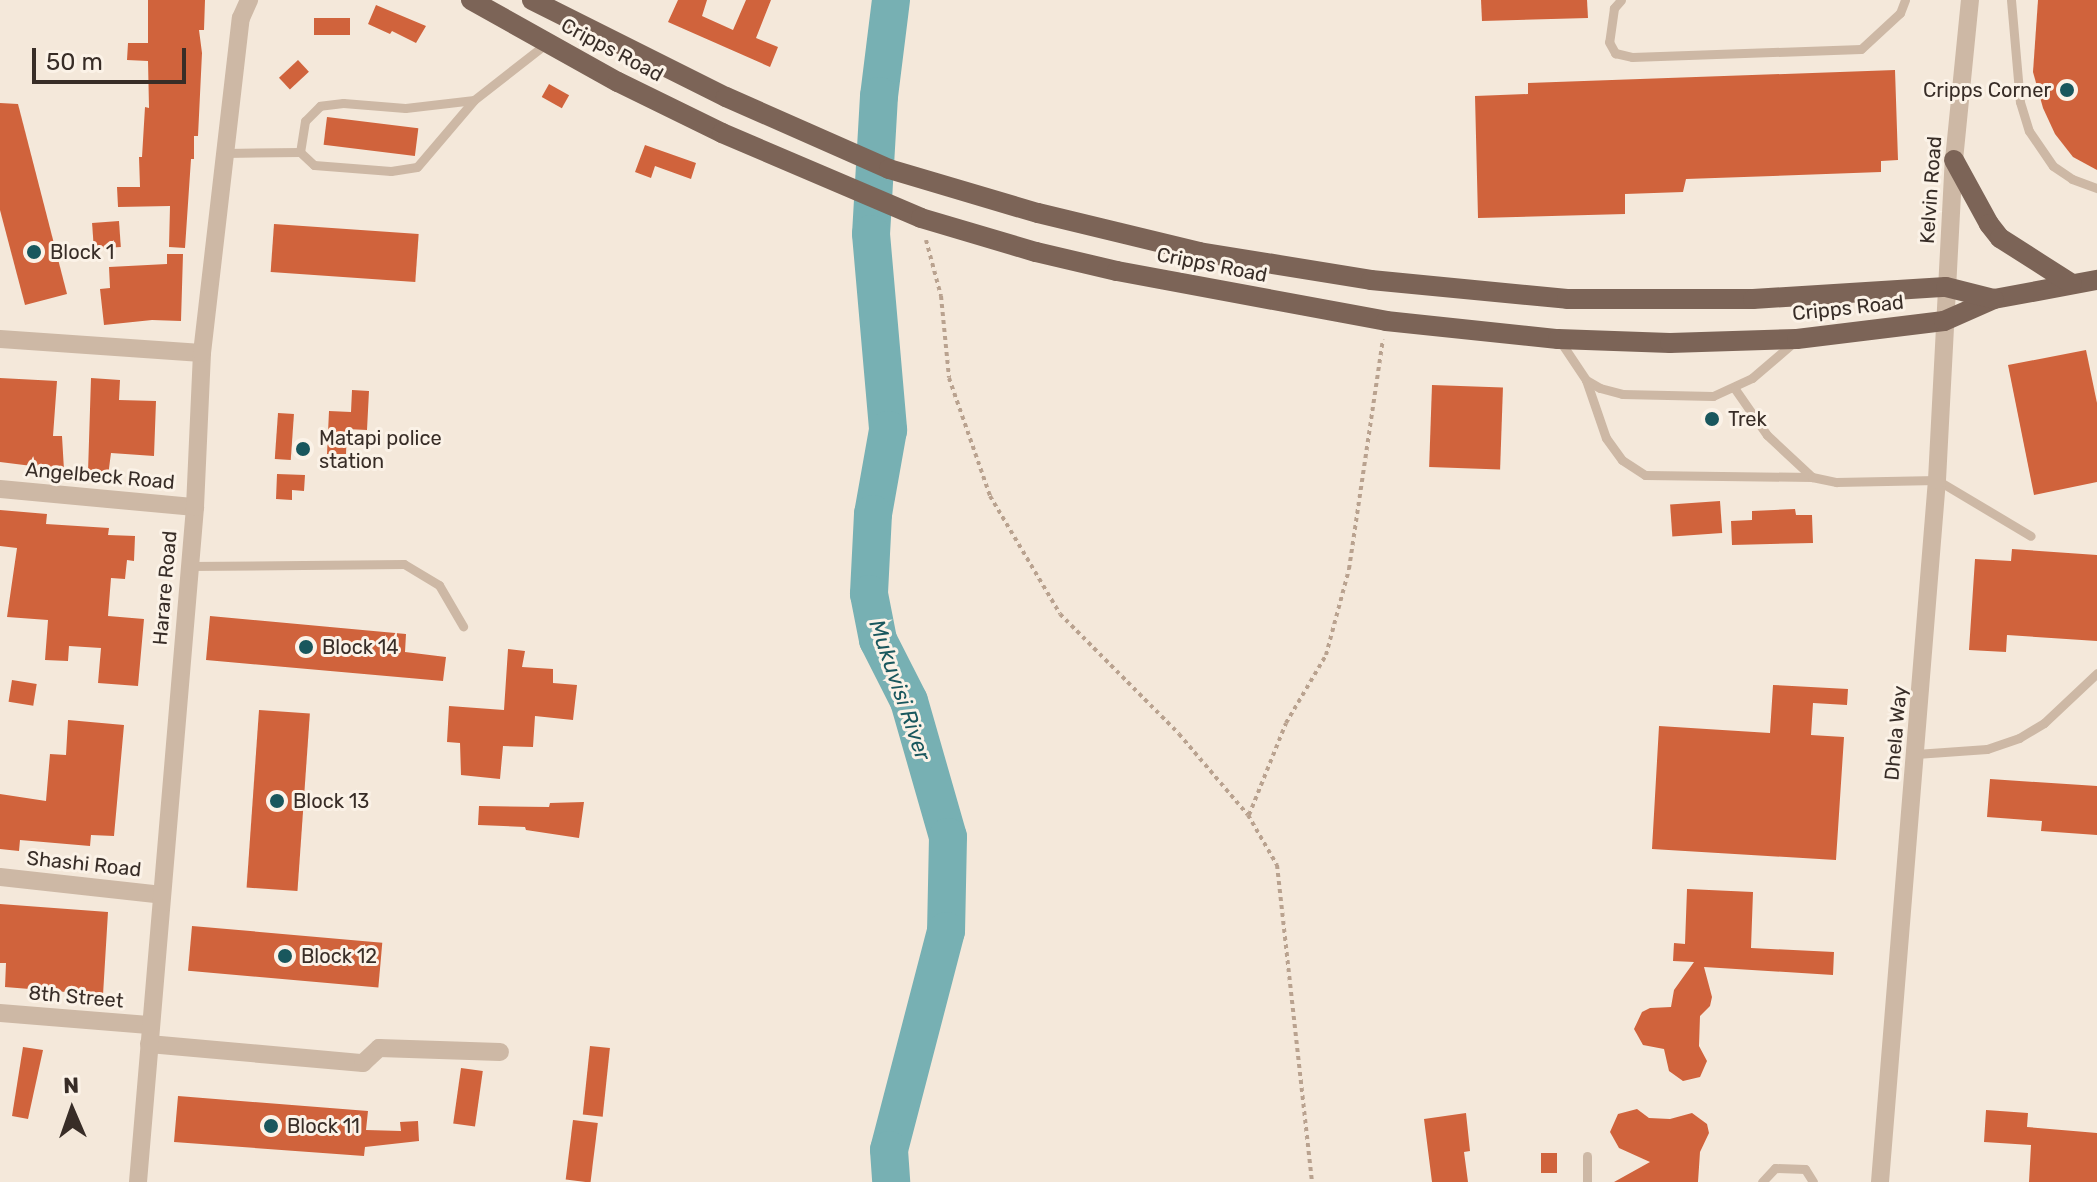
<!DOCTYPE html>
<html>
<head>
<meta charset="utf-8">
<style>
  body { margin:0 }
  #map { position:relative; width:2097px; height:1182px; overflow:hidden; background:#f4e8da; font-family:Rubik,sans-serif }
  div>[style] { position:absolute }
  .river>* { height:38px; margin:-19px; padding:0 19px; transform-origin:19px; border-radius:19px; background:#77b0b3 }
  .building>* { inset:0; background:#d0633c; transform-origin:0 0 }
  .path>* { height:4px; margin-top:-2px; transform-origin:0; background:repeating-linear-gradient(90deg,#b9a28f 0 4px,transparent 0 8px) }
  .lane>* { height:9px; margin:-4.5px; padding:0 4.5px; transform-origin:4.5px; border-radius:4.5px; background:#cdb8a5 }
  .street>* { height:18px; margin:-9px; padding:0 9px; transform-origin:9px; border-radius:9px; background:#cdb8a5 }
  .primary>* { height:20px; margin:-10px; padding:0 10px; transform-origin:10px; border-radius:10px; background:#7c6457 }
  .dots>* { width:22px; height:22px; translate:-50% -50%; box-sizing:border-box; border:4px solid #fbf2e7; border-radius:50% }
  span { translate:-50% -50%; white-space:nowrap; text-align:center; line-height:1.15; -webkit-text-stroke:6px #fbf2e7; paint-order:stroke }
  .street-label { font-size:20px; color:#382d27 }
  .poi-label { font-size:20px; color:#382d27 }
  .right { translate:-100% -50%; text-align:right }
  .left { translate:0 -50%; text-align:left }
  .water-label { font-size:22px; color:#19575d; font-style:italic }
  .north { position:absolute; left:32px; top:1070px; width:80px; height:80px; -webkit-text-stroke:6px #fbf2e7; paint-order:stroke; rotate:358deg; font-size:22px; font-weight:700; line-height:32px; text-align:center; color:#382d27 }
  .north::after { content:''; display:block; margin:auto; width:28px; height:36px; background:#382d27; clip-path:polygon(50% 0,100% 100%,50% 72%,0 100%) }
  .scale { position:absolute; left:32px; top:48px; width:154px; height:36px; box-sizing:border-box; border:4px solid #382d27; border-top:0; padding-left:10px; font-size:24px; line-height:28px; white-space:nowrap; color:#382d27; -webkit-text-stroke:6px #fbf2e7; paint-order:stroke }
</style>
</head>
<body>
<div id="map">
  <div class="river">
    <div style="left:891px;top:0;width:97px;rotate:97.1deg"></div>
    <div style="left:879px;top:96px;width:138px;rotate:93.3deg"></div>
    <div style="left:871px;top:234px;width:197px;rotate:85deg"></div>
    <div style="left:888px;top:430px;width:85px;rotate:100.1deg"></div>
    <div style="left:873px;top:514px;width:80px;rotate:92.9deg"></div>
    <div style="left:869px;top:594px;width:47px;rotate:78.9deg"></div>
    <div style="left:878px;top:640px;width:68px;rotate:63.1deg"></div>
    <div style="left:909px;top:701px;width:141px;rotate:74deg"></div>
    <div style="left:948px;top:837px;width:94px;rotate:91.2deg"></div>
    <div style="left:946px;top:931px;width:226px;rotate:104.6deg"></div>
    <div style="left:889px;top:1150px;width:32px;rotate:86deg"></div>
  </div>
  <div class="building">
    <div style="clip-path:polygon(148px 0,205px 0,204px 30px,199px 30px,202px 53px,198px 136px,194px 136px,194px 159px,191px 159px,185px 248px,169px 247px,170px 206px,118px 207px,117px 187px,140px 187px,139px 157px,142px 157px,145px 107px,149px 108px,148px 61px,127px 60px,128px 43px,148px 43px)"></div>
    <div style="clip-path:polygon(678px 0,707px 0,702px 16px,733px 30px,746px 0,771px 0,756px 38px,778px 47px,770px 67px,668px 22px)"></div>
    <div style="clip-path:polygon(1481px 0,1587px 0,1588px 18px,1482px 21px)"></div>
    <div style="clip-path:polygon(2038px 0,2097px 0,2097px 170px,2073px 157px,2055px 134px,2043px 108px,2033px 72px)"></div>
    <div style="clip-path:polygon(376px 5px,426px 26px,416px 43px,392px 31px,390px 34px,368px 24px)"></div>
    <div style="left:350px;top:18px;width:17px;height:36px;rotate:90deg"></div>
    <div style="left:298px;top:60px;width:16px;height:26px;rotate:47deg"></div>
    <div style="clip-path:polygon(1895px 70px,1898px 160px,1881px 161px,1881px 172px,1686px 179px,1683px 192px,1625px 194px,1625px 214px,1478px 218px,1475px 96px,1528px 94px,1528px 83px)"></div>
    <div style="left:549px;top:84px;width:23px;height:15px;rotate:29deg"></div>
    <div style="clip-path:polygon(0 103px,18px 104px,67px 294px,25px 305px,0 210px)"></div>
    <div style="left:327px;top:117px;width:92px;height:28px;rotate:7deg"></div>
    <div style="clip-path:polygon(645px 145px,696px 163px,691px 179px,655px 166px,651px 178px,635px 172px)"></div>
    <div style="left:119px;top:221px;width:26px;height:27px;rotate:86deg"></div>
    <div style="left:274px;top:224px;width:145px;height:48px;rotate:4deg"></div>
    <div style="clip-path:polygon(167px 254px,183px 254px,181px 321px,152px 320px,104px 325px,100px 289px,110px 288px,109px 267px,167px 264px)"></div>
    <div style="clip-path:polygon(2086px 350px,2097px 403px,2097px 482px,2034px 495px,2008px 365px)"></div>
    <div style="clip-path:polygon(0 378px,57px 381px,53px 436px,62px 436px,64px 470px,0 462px)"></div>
    <div style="clip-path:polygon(91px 378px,120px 380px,119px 400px,156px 401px,154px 456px,111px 453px,108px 476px,88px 472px)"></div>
    <div style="left:1432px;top:385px;width:71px;height:82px;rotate:2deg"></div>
    <div style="clip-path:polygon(352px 390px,369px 391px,367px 430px,347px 429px,346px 454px,327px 454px,329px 411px,351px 412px)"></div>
    <div style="left:278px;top:413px;width:16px;height:46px;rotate:4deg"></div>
    <div style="clip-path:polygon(277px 474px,305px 475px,304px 491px,292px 490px,292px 500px,276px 499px)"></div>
    <div style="left:1720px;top:501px;width:32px;height:50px;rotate:86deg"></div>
    <div style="clip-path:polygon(1795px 509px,1796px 515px,1812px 515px,1813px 543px,1732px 545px,1731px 521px,1752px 520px,1752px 511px)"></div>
    <div style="clip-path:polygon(0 510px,47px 514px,46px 524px,109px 528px,108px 535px,135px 536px,134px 561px,127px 560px,125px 579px,111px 578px,108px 616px,144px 619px,138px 686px,98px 683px,101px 648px,69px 646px,68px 661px,45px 660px,48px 620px,7px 617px,17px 548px,0 546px)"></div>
    <div style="clip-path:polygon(2012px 549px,2097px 555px,2097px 641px,2007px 635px,2006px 652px,1969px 650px,1975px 559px,2011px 561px)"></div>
    <div style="clip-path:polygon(210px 616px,406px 634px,405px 652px,446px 657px,443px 681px,206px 660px)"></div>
    <div style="clip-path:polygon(508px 649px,525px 651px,522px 667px,553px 669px,553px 683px,577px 685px,573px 720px,535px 716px,533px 747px,503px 746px,500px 779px,461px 775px,460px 743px,447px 742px,449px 706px,504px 710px)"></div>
    <div style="left:12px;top:680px;width:25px;height:22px;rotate:9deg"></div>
    <div style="clip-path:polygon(1773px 685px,1848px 689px,1847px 705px,1813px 703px,1811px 735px,1844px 737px,1836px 860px,1652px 849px,1659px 726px,1770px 733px)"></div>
    <div style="left:259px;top:710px;width:51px;height:178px;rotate:4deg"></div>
    <div style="clip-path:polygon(68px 720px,124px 725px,114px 836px,91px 835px,90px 846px,20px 840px,19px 851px,0 849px,0 794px,46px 801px,50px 754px,66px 755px)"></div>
    <div style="clip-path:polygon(1990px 779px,2097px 786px,2097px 835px,2041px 831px,2042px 821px,1987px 817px)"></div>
    <div style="clip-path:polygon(584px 802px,579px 838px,526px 830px,525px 827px,478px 825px,479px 806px,549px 807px,550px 803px)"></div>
    <div style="clip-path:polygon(1687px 889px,1753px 892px,1751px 948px,1834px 952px,1833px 975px,1704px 967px,1712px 997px,1710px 1006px,1700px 1016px,1699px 1046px,1707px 1061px,1700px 1077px,1683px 1081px,1669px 1071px,1664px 1049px,1643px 1045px,1634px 1029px,1642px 1012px,1650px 1008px,1671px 1007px,1674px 990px,1694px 962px,1673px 961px,1674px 943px,1685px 944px)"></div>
    <div style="clip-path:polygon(0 904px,108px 912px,103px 995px,5px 987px,6px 963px,0 963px)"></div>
    <div style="left:192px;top:926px;width:191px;height:45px;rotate:5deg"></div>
    <div style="left:590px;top:1046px;width:20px;height:69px;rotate:6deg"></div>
    <div style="clip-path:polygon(23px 1047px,43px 1050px,28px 1119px,12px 1116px)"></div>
    <div style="left:461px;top:1068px;width:22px;height:56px;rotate:8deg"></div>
    <div style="clip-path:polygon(178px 1096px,368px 1111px,366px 1130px,401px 1131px,400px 1122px,418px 1121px,419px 1141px,365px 1147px,364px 1156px,174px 1142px)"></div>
    <div style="clip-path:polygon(1637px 1109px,1649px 1118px,1670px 1119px,1692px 1113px,1707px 1124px,1709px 1133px,1700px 1152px,1698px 1182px,1614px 1182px,1650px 1162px,1619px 1148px,1610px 1132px,1618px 1114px)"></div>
    <div style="clip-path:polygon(1986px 1110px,2028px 1113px,2027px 1127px,2097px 1133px,2097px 1182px,2029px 1182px,2031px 1145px,1984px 1142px)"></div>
    <div style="clip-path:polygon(1466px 1113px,1470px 1151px,1464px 1152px,1468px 1182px,1432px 1182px,1424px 1119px)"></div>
    <div style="left:573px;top:1120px;width:25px;height:60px;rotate:7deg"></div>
    <div style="left:1541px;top:1153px;width:16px;height:20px"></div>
  </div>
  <div class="path">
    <div style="left:926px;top:240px;width:58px;rotate:75deg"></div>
    <div style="left:941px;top:296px;width:82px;rotate:84.4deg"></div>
    <div style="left:949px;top:378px;width:125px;rotate:70.8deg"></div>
    <div style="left:990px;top:496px;width:137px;rotate:59.3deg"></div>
    <div style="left:1060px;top:614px;width:169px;rotate:45.2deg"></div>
    <div style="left:1179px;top:734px;width:106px;rotate:49.6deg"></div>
    <div style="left:1248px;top:815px;width:58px;rotate:59.9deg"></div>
    <div style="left:1277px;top:865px;width:319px;rotate:83.7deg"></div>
    <div style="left:1249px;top:815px;width:99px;rotate:-68.1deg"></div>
    <div style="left:1286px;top:723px;width:79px;rotate:-59.5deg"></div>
    <div style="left:1326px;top:655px;width:89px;rotate:-75deg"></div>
    <div style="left:1349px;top:569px;width:232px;rotate:-81.6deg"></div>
  </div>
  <div class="lane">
    <div style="left:1621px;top:0;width:11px;rotate:131deg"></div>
    <div style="left:1614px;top:8px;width:34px;rotate:98deg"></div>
    <div style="left:1609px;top:42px;width:13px;rotate:61deg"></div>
    <div style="left:1615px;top:53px;width:17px;rotate:13deg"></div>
    <div style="left:1632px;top:57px;width:229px;rotate:-2deg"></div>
    <div style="left:1861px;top:49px;width:53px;rotate:-42.7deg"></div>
    <div style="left:1900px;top:13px;width:14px;rotate:-69deg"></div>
    <div style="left:2011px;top:0;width:102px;rotate:85deg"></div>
    <div style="left:2020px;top:102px;width:30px;rotate:73deg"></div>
    <div style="left:2029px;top:131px;width:42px;rotate:55.6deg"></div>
    <div style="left:2053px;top:166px;width:23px;rotate:34deg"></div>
    <div style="left:2072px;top:179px;width:27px;rotate:20deg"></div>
    <div style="left:474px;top:100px;width:69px;rotate:173.4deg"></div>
    <div style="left:405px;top:108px;width:62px;rotate:-175.4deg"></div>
    <div style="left:343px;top:103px;width:23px;rotate:173deg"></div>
    <div style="left:320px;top:106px;width:21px;rotate:135deg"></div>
    <div style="left:305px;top:121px;width:31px;rotate:99deg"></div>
    <div style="left:300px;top:152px;width:19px;rotate:43deg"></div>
    <div style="left:314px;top:165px;width:77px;rotate:4.5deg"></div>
    <div style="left:391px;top:171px;width:26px;rotate:-9deg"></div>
    <div style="left:417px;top:167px;width:88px;rotate:-49.6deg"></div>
    <div style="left:474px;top:100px;width:93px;rotate:-38deg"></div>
    <div style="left:225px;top:153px;width:75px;rotate:-0.8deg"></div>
    <div style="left:1560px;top:341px;width:47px;rotate:56.3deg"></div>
    <div style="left:1586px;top:380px;width:16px;rotate:30deg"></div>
    <div style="left:1600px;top:388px;width:23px;rotate:15deg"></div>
    <div style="left:1622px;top:394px;width:91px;rotate:1.3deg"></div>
    <div style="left:1713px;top:396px;width:43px;rotate:-24.8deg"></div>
    <div style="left:1752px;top:378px;width:54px;rotate:-40.5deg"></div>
    <div style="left:1586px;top:380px;width:61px;rotate:71deg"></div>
    <div style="left:1606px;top:438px;width:27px;rotate:54deg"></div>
    <div style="left:1622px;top:460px;width:27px;rotate:33deg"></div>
    <div style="left:1645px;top:475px;width:167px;rotate:0.7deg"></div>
    <div style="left:1735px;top:389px;width:56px;rotate:55.2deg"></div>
    <div style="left:1767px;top:435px;width:62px;rotate:43deg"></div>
    <div style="left:1812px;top:477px;width:25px;rotate:12deg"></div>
    <div style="left:1836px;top:482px;width:101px;rotate:-1.1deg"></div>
    <div style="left:1937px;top:480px;width:109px;rotate:30.8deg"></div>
    <div style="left:189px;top:566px;width:215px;rotate:-0.5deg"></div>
    <div style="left:404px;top:564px;width:41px;rotate:31deg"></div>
    <div style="left:439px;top:585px;width:48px;rotate:59.7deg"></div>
    <div style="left:1916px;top:754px;width:71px;rotate:-4deg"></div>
    <div style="left:1987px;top:749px;width:34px;rotate:-19deg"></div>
    <div style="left:2019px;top:738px;width:29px;rotate:-31deg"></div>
    <div style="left:2044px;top:723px;width:73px;rotate:-43.3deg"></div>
    <div style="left:1587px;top:1182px;width:26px;rotate:-90deg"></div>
    <div style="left:1762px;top:1182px;width:19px;rotate:-47deg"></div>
    <div style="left:1775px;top:1168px;width:30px;rotate:2deg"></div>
    <div style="left:1805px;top:1169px;width:15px;rotate:58deg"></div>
  </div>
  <div class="street">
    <div style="left:0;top:339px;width:202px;rotate:4deg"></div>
    <div style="left:0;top:489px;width:196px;rotate:5.3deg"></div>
    <div style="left:0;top:877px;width:163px;rotate:6.3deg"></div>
    <div style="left:0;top:1013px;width:149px;rotate:4.6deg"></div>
    <div style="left:149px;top:1044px;width:215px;rotate:5.1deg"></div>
    <div style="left:363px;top:1063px;width:22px;rotate:-43deg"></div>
    <div style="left:379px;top:1048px;width:121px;rotate:1.9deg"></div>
    <div style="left:138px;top:1182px;width:677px;rotate:-85.17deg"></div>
    <div style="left:195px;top:507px;width:154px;rotate:-87.4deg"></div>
    <div style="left:202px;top:353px;width:337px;rotate:-83.4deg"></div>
    <div style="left:241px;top:18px;width:20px;rotate:-66deg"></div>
    <div style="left:1880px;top:1182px;width:704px;rotate:-85.36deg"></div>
    <div style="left:1937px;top:480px;width:320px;rotate:-87deg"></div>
    <div style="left:1954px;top:160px;width:161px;rotate:-84.3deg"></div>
  </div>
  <div class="primary">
    <div style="left:471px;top:0;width:168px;rotate:29.2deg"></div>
    <div style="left:618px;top:82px;width:116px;rotate:26.1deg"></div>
    <div style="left:722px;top:133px;width:216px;rotate:23.1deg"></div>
    <div style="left:921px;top:218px;width:120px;rotate:16.5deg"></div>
    <div style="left:1036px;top:252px;width:83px;rotate:13.2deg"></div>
    <div style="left:1117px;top:271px;width:274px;rotate:10.5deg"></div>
    <div style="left:1386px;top:321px;width:173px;rotate:6deg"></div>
    <div style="left:1558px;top:339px;width:112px;rotate:2deg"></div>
    <div style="left:1670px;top:343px;width:127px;rotate:-1.8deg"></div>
    <div style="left:1797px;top:339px;width:148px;rotate:-7deg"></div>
    <div style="left:1944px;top:321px;width:55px;rotate:-23.7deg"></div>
    <div style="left:1994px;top:299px;width:105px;rotate:-10.5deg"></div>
    <div style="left:532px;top:0;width:217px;rotate:26.6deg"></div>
    <div style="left:726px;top:97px;width:178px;rotate:23.8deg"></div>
    <div style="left:889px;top:169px;width:155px;rotate:16.5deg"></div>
    <div style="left:1038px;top:213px;width:166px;rotate:13.6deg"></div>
    <div style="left:1199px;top:252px;width:174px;rotate:9.2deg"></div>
    <div style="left:1371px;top:280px;width:197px;rotate:5.5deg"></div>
    <div style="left:1567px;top:299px;width:186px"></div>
    <div style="left:1753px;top:299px;width:193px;rotate:-3.6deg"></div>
    <div style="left:1946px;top:287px;width:49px;rotate:14deg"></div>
    <div style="left:1954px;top:160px;width:73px;rotate:61.3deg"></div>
    <div style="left:1989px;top:224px;width:18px;rotate:52deg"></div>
    <div style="left:2000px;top:238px;width:85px;rotate:32.6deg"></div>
  </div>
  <div class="dots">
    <div style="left:2067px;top:90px;background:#19575d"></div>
    <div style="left:34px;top:252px;background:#19575d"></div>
    <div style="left:1712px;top:419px;background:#19575d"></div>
    <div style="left:303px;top:449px;background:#19575d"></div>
    <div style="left:306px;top:647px;background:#19575d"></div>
    <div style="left:277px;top:801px;background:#19575d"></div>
    <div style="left:285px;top:956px;background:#19575d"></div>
    <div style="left:271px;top:1126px;background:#19575d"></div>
  </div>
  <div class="street-label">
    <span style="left:612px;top:50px;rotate:28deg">Cripps Road</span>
    <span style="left:1931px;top:190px;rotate:-86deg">Kelvin Road</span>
    <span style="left:1212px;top:265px;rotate:11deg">Cripps Road</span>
    <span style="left:1848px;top:308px;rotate:-6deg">Cripps Road</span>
    <span style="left:100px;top:476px;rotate:5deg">Angelbeck Road</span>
    <span style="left:165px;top:588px;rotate:-85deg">Harare Road</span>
    <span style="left:1896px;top:733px;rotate:-85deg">Dhela Way</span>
    <span style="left:84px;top:864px;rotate:6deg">Shashi Road</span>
    <span style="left:76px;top:997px;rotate:5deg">8th Street</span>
  </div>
  <div class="poi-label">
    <span class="right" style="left:2051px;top:90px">Cripps Corner</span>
    <span class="left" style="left:50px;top:252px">Block 1</span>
    <span class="left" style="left:1728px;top:419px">Trek</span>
    <span class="left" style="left:319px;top:450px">Matapi police<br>station</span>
    <span class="left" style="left:322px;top:647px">Block 14</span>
    <span class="left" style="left:293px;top:801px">Block 13</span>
    <span class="left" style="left:301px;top:956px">Block 12</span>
    <span class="left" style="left:287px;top:1126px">Block 11</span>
  </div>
  <div class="water-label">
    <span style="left:900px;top:690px;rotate:71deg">Mukuvisi River</span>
  </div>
  <div class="north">N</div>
  <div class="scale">50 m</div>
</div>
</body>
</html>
